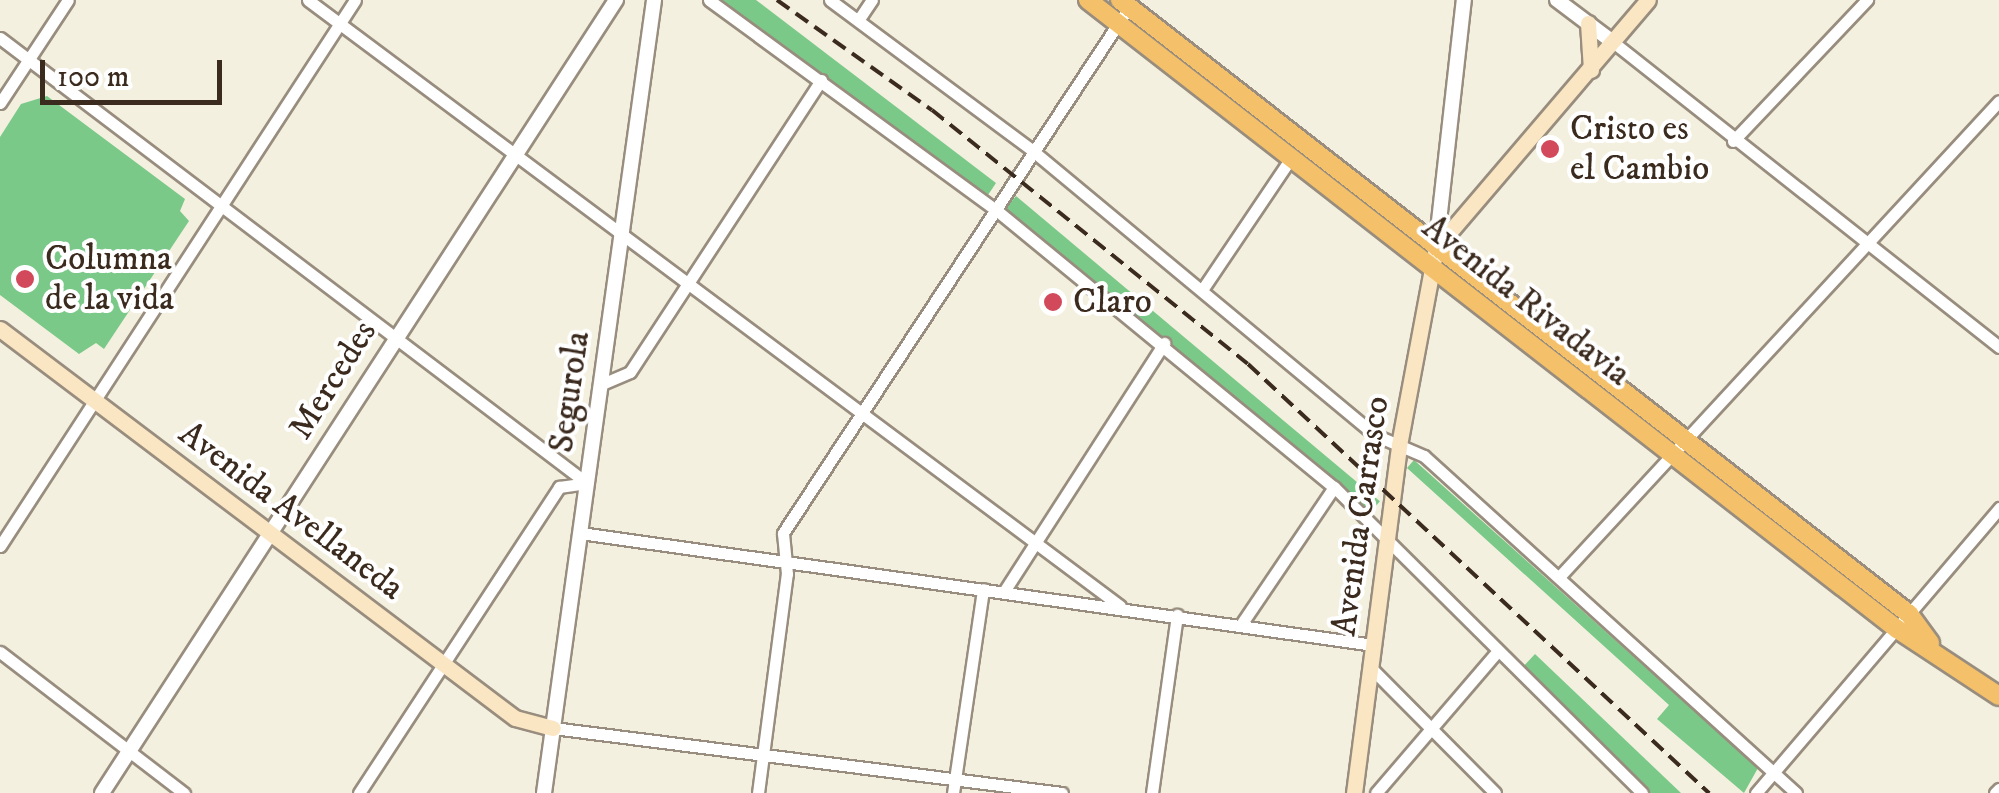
<!DOCTYPE html>
<html>
<head>
<meta charset="utf-8">
<style>
  body { margin:0 }
  #map { position:relative; width:1999px; height:793px; overflow:hidden; background:#f4f0df; font-family:"IM FELL DW Pica",serif }
  div>[style] { position:absolute }
  .green>* { inset:0; background:#7bc989; transform-origin:0 0 }
  .roads { filter:drop-shadow(2px 0 #988d7e) drop-shadow(-2px 0 #988d7e) drop-shadow(0 2px #988d7e) drop-shadow(0 -2px #988d7e) }
  .minor>* { height:11px; margin:-5.5px; padding:0 5.5px; transform-origin:5.5px; border-radius:5.5px; background:#fff }
  .tertiary>* { height:14px; margin:-7px; padding:0 7px; transform-origin:7px; border-radius:7px; background:#fff }
  .secondary>* { height:15px; margin:-7.5px; padding:0 7.5px; transform-origin:7.5px; border-radius:7.5px; background:#fbe6c3 }
  .primary>* { height:18px; margin:-9px; padding:0 9px; transform-origin:9px; border-radius:9px; background:#f4c16a }
  .rail>* { height:4px; margin-top:-2px; transform-origin:0; background:repeating-linear-gradient(90deg,#3b2a1e 0 15px,transparent 0 23px) }
  .dots>* { width:28px; height:28px; translate:-50% -50%; box-sizing:border-box; border:5px solid #fff; border-radius:50% }
  span { translate:-50% -50%; white-space:nowrap; text-align:center; line-height:1.15; -webkit-text-stroke:8px #fff; paint-order:stroke }
  .poi-label { font-size:35px; color:#3b2a1e }
  .left { translate:0 -50%; text-align:left }
  .street-label { font-size:35px; color:#3b2a1e }
  .scale { position:absolute; left:40px; top:60px; width:182px; height:45px; box-sizing:border-box; border:5px solid #3b2a1e; border-top:0; padding-left:12px; font-size:30px; line-height:35px; white-space:nowrap; color:#3b2a1e; -webkit-text-stroke:8px #fff; paint-order:stroke }
</style>
</head>
<body>
<div id="map">
  <div class="green">
    <div style="clip-path:polygon(717px 0,756px 0,996px 183px,988px 195px)"></div>
    <div style="clip-path:polygon(47px 96px,185px 199px,180px 211px,189px 221px,104px 349px,96px 343px,79px 354px,0 295px,0 137px,21px 104px)"></div>
    <div style="left:1016px;top:196px;width:475px;height:17px;rotate:40deg"></div>
    <div style="clip-path:polygon(1696px 459px,1886px 607px,1694px 462px)"></div>
    <div style="clip-path:polygon(1414px 460px,1758px 768px,1744px 793px,1657px 719px,1669px 705px,1407px 468px)"></div>
    <div style="clip-path:polygon(1535px 654px,1681px 793px,1649px 793px,1522px 668px)"></div>
  </div>
  <div class="roads">
    <div class="minor">
      <div style="left:308px;top:0;width:1013px;rotate:36.73deg"></div>
      <div style="left:709px;top:0;width:354px;rotate:36.2deg"></div>
      <div style="left:995px;top:209px;width:438px;rotate:39.4deg"></div>
      <div style="left:1334px;top:487px;width:434px;rotate:44.8deg"></div>
      <div style="left:830px;top:0;width:253px;rotate:36.6deg"></div>
      <div style="left:1033px;top:151px;width:445px;rotate:39.7deg"></div>
      <div style="left:1375px;top:435px;width:53px;rotate:23.2deg"></div>
      <div style="left:1424px;top:456px;width:502px;rotate:42.17deg"></div>
      <div style="left:859px;top:19px;width:23px;rotate:-56deg"></div>
      <div style="left:0;top:38px;width:737px;rotate:37.17deg"></div>
      <div style="left:1613px;top:42px;width:492px;rotate:38.3deg"></div>
      <div style="left:0;top:103px;width:123px;rotate:-56.6deg"></div>
      <div style="left:1733px;top:141px;width:195px;rotate:-46.5deg"></div>
      <div style="left:1204px;top:287px;width:159px;rotate:-56deg"></div>
      <div style="left:602px;top:384px;width:30px;rotate:-23deg"></div>
      <div style="left:630px;top:372px;width:349px;rotate:-56.8deg"></div>
      <div style="left:580px;top:533px;width:802px;rotate:8.03deg"></div>
      <div style="left:0;top:546px;width:651px;rotate:-56.97deg"></div>
      <div style="left:1559px;top:577px;width:648px;rotate:-47.25deg"></div>
      <div style="left:1005px;top:590px;width:294px;rotate:-57.2deg"></div>
      <div style="left:1242px;top:623px;width:164px;rotate:-55.9deg"></div>
      <div style="left:0;top:652px;width:232px;rotate:37.5deg"></div>
      <div style="left:1371px;top:668px;width:176px;rotate:45.2deg"></div>
      <div style="left:553px;top:728px;width:513px;rotate:7.28deg"></div>
      <div style="left:359px;top:793px;width:366px;rotate:-56.8deg"></div>
      <div style="left:559px;top:487px;width:28px;rotate:-8deg"></div>
      <div style="left:758px;top:793px;width:221px;rotate:-82.5deg"></div>
      <div style="left:787px;top:574px;width:41px;rotate:-95.6deg"></div>
      <div style="left:783px;top:533px;width:630px;rotate:-56.66deg"></div>
      <div style="left:953px;top:793px;width:206px;rotate:-81.6deg"></div>
      <div style="left:1152px;top:793px;width:180px;rotate:-82deg"></div>
      <div style="left:1376px;top:793px;width:186px;rotate:-49.4deg"></div>
      <div style="left:1756px;top:793px;width:375px;rotate:-49.5deg"></div>
      <div style="left:1995px;top:793px;width:6px;rotate:-45deg"></div>
    </div>
    <div class="tertiary">
      <div style="left:1557px;top:0;width:70px;rotate:36.9deg"></div>
      <div style="left:1436px;top:248px;width:250px;rotate:-83.6deg"></div>
      <div style="left:102px;top:793px;width:945px;rotate:-57.05deg"></div>
      <div style="left:544px;top:793px;width:801px;rotate:-82.1deg"></div>
    </div>
    <div class="secondary">
      <div style="left:1588px;top:23px;width:47px;rotate:86.3deg"></div>
      <div style="left:0;top:329px;width:645px;rotate:37.07deg"></div>
      <div style="left:515px;top:718px;width:39px;rotate:15deg"></div>
      <div style="left:1354px;top:793px;width:351px;rotate:-82.6deg"></div>
      <div style="left:1399px;top:445px;width:200px;rotate:-79.4deg"></div>
      <div style="left:1436px;top:248px;width:326px;rotate:-49.5deg"></div>
    </div>
    <div class="primary">
      <div style="left:1088px;top:0;width:1025px;rotate:37.87deg"></div>
      <div style="left:1897px;top:629px;width:122px;rotate:33.3deg"></div>
      <div style="left:1120px;top:0;width:1000px;rotate:37.89deg"></div>
      <div style="left:1909px;top:614px;width:36px;rotate:54deg"></div>
    </div>
  </div>
  <div class="rail">
    <div style="left:777px;top:0;width:190px;rotate:35.4deg"></div>
    <div style="left:932px;top:110px;width:405px;rotate:38.8deg"></div>
    <div style="left:1248px;top:364px;width:630px;rotate:42.94deg"></div>
  </div>
  <div class="dots">
    <div style="left:1550px;top:149px;background:#d1495b"></div>
    <div style="left:25px;top:279px;background:#d1495b"></div>
    <div style="left:1053px;top:302px;background:#d1495b"></div>
  </div>
  <div class="poi-label">
    <span class="left" style="left:1570px;top:149px">Cristo es<br>el Cambio</span>
    <span class="left" style="left:45px;top:279px">Columna<br>de la vida</span>
    <span class="left" style="left:1073px;top:302px">Claro</span>
  </div>
  <div class="street-label">
    <span style="left:1526px;top:301px;rotate:38deg">Avenida Rivadavia</span>
    <span style="left:333px;top:380px;rotate:-58deg">Mercedes</span>
    <span style="left:570px;top:392px;rotate:-82deg">Segurola</span>
    <span style="left:291px;top:511px;rotate:37deg">Avenida Avellaneda</span>
    <span style="left:1361px;top:516px;rotate:-82deg">Avenida Carrasco</span>
  </div>
  <div class="scale">100 m</div>
</div>
</body>
</html>
